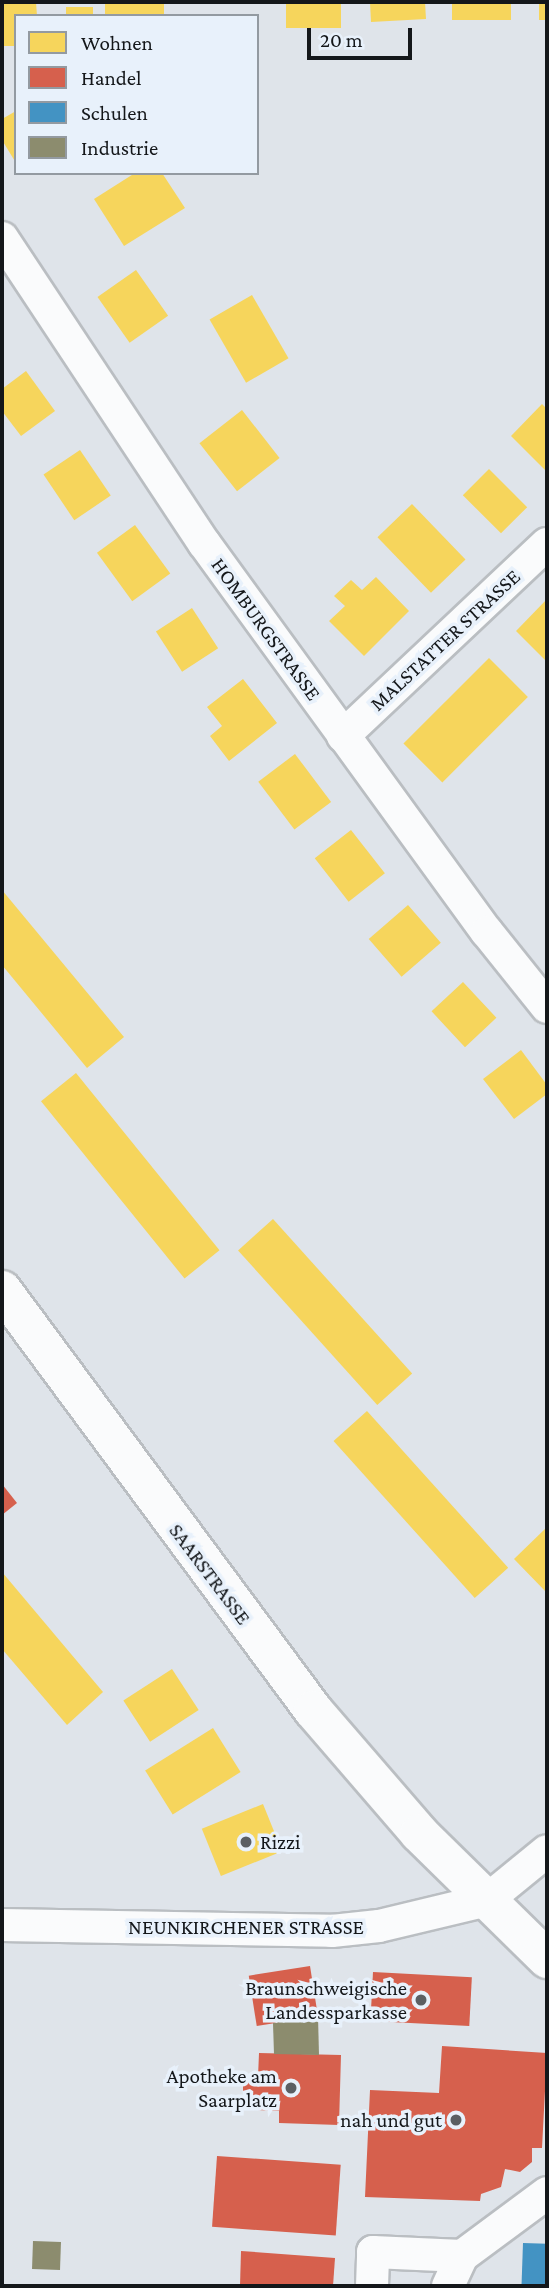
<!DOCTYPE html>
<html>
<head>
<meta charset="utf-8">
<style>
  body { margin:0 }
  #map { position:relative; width:549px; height:2288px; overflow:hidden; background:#dfe4ea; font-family:"Crimson Pro",serif }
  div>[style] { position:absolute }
  .homes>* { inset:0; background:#f6d55c; transform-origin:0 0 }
  .shops>* { inset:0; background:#d6604d; transform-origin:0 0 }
  .schools>* { inset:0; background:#4393c3; transform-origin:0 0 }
  .industry>* { inset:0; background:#8c8c6e; transform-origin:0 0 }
  .roads { filter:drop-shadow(2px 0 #babec2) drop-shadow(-2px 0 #babec2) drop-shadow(0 2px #babec2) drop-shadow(0 -2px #babec2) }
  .minor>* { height:32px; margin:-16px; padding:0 16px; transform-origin:16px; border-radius:16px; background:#fafbfc }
  .tertiary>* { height:38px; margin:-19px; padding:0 19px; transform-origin:19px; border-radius:19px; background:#fafbfc }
  .dots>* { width:19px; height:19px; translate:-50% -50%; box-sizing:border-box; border:4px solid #e8f1fb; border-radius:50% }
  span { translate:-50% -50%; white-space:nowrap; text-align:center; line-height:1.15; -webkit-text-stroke:7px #e8f1fb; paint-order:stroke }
  .street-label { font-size:21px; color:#14171a }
  .poi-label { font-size:21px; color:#14171a }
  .left { translate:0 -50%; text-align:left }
  .right { translate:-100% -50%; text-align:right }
  .frame { position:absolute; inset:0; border:4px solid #14171a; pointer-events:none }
  .legend { position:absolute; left:14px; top:14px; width:245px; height:161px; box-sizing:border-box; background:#e8f1fb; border:2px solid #939aa1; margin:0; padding:9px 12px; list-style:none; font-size:21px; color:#14171a }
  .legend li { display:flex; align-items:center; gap:14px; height:35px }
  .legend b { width:35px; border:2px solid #939aa1 }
  .scale { position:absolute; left:307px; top:28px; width:105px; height:32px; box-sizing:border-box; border:4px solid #14171a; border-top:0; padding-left:9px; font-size:21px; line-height:24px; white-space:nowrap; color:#14171a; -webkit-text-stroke:5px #e8f1fb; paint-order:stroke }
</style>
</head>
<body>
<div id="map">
  <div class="homes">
    <div style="clip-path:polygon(2px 2px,36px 2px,37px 16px,16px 16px,16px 46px,2px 46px)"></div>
    <div style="left:105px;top:2px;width:59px;height:14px"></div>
    <div style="left:286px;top:2px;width:55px;height:26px"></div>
    <div style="clip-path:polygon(370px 2px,425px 2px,426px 19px,371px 22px)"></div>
    <div style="left:452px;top:2px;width:59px;height:18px"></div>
    <div style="left:539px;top:2px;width:8px;height:18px"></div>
    <div style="left:66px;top:7px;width:27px;height:9px"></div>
    <div style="clip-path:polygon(16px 111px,16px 163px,2px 140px,2px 119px)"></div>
    <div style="clip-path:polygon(135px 173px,162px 173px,185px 208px,124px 246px,94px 199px)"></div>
    <div style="left:136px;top:270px;width:56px;height:47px;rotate:55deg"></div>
    <div style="left:252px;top:295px;width:73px;height:49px;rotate:60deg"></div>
    <div style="clip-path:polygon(26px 371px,55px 411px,21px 436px,2px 411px,2px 389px)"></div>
    <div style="clip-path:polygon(542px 404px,547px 409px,547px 472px,511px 436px)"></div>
    <div style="left:242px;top:410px;width:61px;height:54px;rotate:52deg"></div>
    <div style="left:80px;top:450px;width:55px;height:44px;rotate:56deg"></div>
    <div style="left:489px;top:469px;width:54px;height:37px;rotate:45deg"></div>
    <div style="left:412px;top:504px;width:77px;height:48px;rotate:46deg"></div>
    <div style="left:135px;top:525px;width:60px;height:47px;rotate:54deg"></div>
    <div style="clip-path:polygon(376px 577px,409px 611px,364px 656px,329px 621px,345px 606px,334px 596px,351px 580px,362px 590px)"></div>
    <div style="clip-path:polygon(547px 599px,547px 662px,516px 631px)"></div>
    <div style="left:192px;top:608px;width:48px;height:43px;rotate:57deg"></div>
    <div style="left:489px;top:658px;width:55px;height:121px;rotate:45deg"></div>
    <div style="clip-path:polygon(243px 679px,277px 723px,229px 761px,210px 736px,222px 726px,207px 707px)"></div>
    <div style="left:295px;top:754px;width:60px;height:46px;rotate:53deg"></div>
    <div style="left:351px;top:830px;width:55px;height:46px;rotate:52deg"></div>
    <div style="clip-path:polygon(2px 890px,124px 1037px,87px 1068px,2px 965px)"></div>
    <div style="left:408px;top:905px;width:50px;height:52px;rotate:49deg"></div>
    <div style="left:463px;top:982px;width:49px;height:43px;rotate:47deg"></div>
    <div style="clip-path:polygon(521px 1050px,547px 1085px,547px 1094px,514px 1119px,483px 1079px)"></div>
    <div style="left:76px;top:1073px;width:228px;height:45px;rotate:51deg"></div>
    <div style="left:273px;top:1219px;width:208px;height:47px;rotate:48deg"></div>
    <div style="left:367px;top:1411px;width:211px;height:45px;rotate:48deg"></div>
    <div style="clip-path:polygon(547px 1527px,547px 1593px,514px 1559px)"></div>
    <div style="clip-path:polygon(2px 1572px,103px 1692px,67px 1725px,2px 1649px)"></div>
    <div style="left:172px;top:1669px;width:49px;height:58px;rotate:57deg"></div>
    <div style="left:213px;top:1728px;width:52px;height:80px;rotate:58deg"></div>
    <div style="left:263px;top:1804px;width:51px;height:66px;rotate:68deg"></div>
  </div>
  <div class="shops">
    <div style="clip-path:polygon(2px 1484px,17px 1503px,2px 1515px)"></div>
    <div style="left:310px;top:1966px;width:51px;height:62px;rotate:81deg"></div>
    <div style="left:373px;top:1972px;width:99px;height:49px;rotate:3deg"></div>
    <div style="clip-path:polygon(442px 2046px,547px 2053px,542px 2148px,532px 2148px,532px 2162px,520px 2172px,505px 2169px,501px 2187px,481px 2194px,480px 2201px,365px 2197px,370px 2090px,439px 2093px)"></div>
    <div style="clip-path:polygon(259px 2053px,341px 2055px,339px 2125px,279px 2123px,279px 2111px,257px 2110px,257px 2100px,243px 2099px,243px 2076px,258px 2077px)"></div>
    <div style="left:217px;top:2156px;width:124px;height:71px;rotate:4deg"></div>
    <div style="clip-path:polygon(241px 2251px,335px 2258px,333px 2286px,240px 2286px)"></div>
  </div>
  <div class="schools">
    <div style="left:523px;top:2243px;width:24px;height:43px;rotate:2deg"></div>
  </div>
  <div class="industry">
    <div style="clip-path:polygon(318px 2016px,319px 2055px,274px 2054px,273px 2023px)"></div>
    <div style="left:33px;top:2241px;width:28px;height:28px;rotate:2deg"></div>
  </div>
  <div class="roads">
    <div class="minor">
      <div style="left:2px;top:238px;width:366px;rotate:56.5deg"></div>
      <div style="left:204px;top:543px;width:481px;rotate:54deg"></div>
      <div style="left:487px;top:932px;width:96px;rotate:51.3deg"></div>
      <div style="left:343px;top:736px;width:280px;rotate:-43.3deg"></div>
      <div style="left:2px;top:1925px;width:330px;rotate:1deg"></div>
      <div style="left:332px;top:1931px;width:47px;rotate:-6.1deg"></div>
      <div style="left:379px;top:1926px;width:111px;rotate:-13.5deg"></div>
      <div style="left:487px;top:1900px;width:77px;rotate:-39.2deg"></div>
      <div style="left:372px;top:2286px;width:34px;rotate:-88deg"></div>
      <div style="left:373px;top:2252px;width:89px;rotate:2.6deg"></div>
      <div style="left:448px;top:2286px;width:33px;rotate:-65deg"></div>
      <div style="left:462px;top:2256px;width:106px;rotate:-36.5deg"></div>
    </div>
    <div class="tertiary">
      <div style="left:2px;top:1290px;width:523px;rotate:53.48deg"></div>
      <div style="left:313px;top:1710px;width:162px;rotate:49.2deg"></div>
      <div style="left:419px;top:1833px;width:180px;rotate:44.5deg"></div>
    </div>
  </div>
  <div class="dots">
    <div style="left:246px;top:1842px;background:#5b5f63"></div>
    <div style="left:421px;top:2000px;background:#5b5f63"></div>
    <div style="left:291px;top:2088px;background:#5b5f63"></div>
    <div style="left:456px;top:2120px;background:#5b5f63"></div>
  </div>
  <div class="street-label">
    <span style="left:266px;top:629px;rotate:54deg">HOMBURGSTRASSE</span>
    <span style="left:445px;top:640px;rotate:-43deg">MALSTATTER STRASSE</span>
    <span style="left:210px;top:1574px;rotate:53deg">SAARSTRASSE</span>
    <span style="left:246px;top:1927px">NEUNKIRCHENER STRASSE</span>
  </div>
  <div class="poi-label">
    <span class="left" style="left:260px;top:1842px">Rizzi</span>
    <span class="right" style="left:407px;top:2000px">Braunschweigische<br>Landessparkasse</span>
    <span class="right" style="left:277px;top:2088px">Apotheke am<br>Saarplatz</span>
    <span class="right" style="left:442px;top:2120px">nah und gut</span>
  </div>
  <div class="frame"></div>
  <ul class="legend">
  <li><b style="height:19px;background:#f6d55c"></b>Wohnen</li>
  <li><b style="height:19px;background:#d6604d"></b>Handel</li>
  <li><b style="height:19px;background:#4393c3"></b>Schulen</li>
  <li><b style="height:19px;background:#8c8c6e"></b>Industrie</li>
  </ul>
  <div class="scale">20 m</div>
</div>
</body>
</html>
